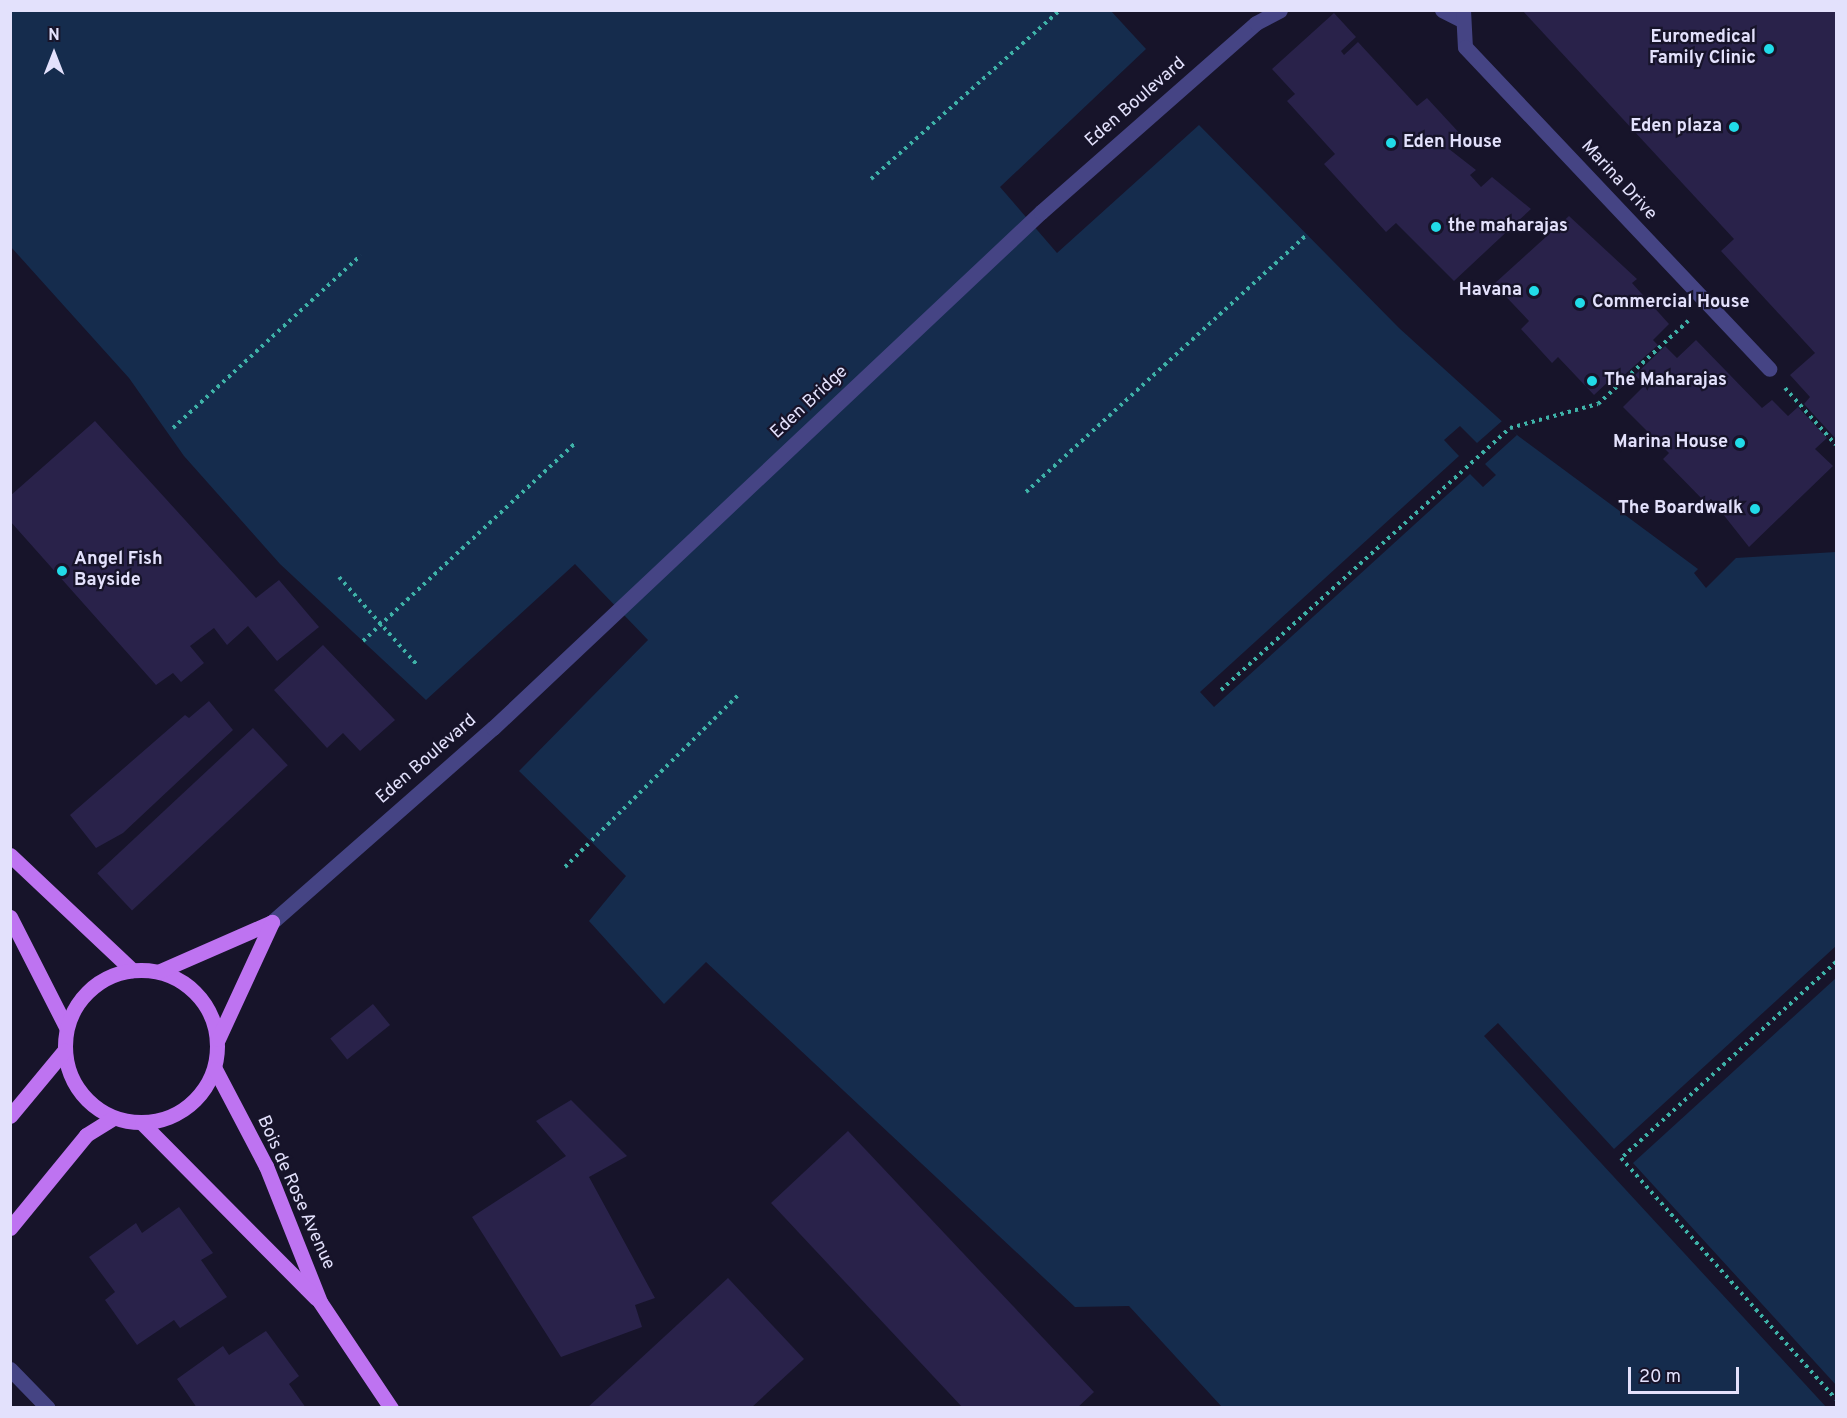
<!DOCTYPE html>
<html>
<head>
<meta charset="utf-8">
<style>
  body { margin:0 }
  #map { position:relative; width:1847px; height:1418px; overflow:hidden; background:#17142a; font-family:Overpass,sans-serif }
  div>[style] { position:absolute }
  .water>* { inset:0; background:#152c4d }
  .pier>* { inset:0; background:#17142a }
  .building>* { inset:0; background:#29224a; transform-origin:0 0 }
  .path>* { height:4px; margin-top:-2px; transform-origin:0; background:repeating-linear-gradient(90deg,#3eb2a8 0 3px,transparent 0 7.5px) }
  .service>* { height:15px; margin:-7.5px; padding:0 7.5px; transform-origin:7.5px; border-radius:7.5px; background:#454484 }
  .minor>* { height:15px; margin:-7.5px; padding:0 7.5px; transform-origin:7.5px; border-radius:7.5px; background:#454484 }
  .primary>* { height:15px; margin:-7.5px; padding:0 7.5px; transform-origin:7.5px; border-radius:7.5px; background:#be73f1 }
  .primary>.ring { margin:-7.5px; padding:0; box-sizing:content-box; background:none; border:15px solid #be73f1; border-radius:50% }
  .dots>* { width:16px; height:16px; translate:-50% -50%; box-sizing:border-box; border:3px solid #17142a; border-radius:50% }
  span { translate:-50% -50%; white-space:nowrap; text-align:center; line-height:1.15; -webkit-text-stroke:4.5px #17142a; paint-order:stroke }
  .poi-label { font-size:18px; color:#e3e1fc; font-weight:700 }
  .right { translate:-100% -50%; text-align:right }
  .left { translate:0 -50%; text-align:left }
  .street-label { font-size:18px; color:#e3e1fc }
  .frame { position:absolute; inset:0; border:12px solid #e3e1fc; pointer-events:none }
  .north { position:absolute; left:24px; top:24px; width:60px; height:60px; -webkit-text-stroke:4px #17142a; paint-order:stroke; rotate:0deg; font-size:16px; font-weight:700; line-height:24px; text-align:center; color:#e3e1fc }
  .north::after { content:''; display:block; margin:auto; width:21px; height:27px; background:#e3e1fc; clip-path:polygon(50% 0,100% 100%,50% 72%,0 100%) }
  .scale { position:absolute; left:1628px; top:1367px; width:111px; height:27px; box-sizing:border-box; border:3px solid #e3e1fc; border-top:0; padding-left:8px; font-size:18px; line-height:21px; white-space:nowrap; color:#e3e1fc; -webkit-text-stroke:4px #17142a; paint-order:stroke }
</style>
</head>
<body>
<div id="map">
  <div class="water">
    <div style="clip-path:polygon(10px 11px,1111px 11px,1146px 49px,1000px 187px,1057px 253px,1199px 125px,1399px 328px,1517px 435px,1698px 569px,1694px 573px,1706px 588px,1736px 558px,1836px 552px,1836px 1407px,1222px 1407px,1129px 1306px,1075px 1307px,706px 962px,664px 1004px,589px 921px,626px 876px,519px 771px,648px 640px,575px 564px,426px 700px,280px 564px,184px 456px,129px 378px,11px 247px)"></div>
  </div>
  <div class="pier">
    <div style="clip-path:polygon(1502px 421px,1517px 435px,1485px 464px,1496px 475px,1483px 487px,1470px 474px,1214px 707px,1200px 692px,1459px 456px,1444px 440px,1460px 426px,1477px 443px)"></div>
    <div style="clip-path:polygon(1836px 946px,1836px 978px,1633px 1163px,1836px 1385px,1836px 1407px,1827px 1408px,1484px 1036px,1498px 1023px,1614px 1149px)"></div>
  </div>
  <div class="building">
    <div style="clip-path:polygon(1522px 10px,1836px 10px,1836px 439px,1804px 404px,1810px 397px,1790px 375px,1815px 353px,1721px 251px,1734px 239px)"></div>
    <div style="clip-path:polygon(1334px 13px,1356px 37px,1341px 51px,1344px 55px,1358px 42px,1417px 106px,1427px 98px,1463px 137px,1449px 149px,1476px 170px,1470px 175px,1481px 187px,1492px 177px,1531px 209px,1454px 281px,1396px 223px,1386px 232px,1324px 164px,1335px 154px,1287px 101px,1295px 94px,1272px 69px)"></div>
    <div style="clip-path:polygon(1569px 216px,1637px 279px,1632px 283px,1669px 324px,1653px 340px,1658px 345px,1614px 384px,1610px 380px,1594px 395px,1558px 357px,1552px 363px,1521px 329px,1529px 321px,1494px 284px)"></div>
    <div style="clip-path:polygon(1696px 340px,1762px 408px,1772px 400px,1788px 416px,1798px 407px,1827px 438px,1815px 449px,1833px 466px,1749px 547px,1711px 499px,1706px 503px,1663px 459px,1669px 453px,1623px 407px,1645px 385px,1635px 375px,1665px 346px,1677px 358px)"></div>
    <div style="clip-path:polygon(95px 421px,256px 598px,279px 580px,319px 627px,277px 661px,248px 626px,227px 645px,214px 628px,190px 646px,204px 663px,181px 682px,173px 673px,156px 685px,10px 521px,10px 496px)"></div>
    <div style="clip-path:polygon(323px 645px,395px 720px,360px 751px,343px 733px,327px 748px,274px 690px)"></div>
    <div style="clip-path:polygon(209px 701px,233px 730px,123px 833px,96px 848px,70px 815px,185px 715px,189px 718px)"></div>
    <div style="left:253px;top:728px;width:51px;height:213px;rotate:47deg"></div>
    <div style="left:373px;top:1004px;width:27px;height:55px;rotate:51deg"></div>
    <div style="clip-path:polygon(571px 1100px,627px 1156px,589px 1177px,655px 1298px,635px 1305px,642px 1327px,561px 1357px,472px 1217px,566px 1156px,536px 1121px)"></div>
    <div style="clip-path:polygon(848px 1131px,1094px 1392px,1077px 1408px,963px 1408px,771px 1203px)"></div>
    <div style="clip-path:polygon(179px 1207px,213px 1253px,201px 1260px,227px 1297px,180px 1328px,174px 1320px,137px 1345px,105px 1300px,115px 1292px,89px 1257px,136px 1223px,142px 1233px)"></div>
    <div style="clip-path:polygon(728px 1278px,804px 1359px,751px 1408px,587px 1408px)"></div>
    <div style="clip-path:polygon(266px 1331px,299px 1376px,289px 1384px,306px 1408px,197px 1408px,177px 1379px,223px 1346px,229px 1355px)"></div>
  </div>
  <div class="path">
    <div style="left:871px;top:179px;width:254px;rotate:-41.8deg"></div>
    <div style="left:1785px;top:388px;width:76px;rotate:48.2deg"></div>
    <div style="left:173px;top:428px;width:255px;rotate:-42.6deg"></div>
    <div style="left:1026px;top:492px;width:380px;rotate:-42.5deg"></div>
    <div style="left:339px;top:577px;width:119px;rotate:48.4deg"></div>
    <div style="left:363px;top:641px;width:290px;rotate:-43deg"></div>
    <div style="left:1221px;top:690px;width:390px;rotate:-42.2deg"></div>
    <div style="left:1510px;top:428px;width:91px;rotate:-15.3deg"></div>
    <div style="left:1598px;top:404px;width:124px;rotate:-42.7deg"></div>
    <div style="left:565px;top:867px;width:244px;rotate:-44.8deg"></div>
    <div style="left:1836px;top:962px;width:291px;rotate:137.6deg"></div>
    <div style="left:1621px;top:1158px;width:323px;rotate:48.3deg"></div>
  </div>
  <div class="service">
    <div style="left:1442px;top:10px;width:20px;rotate:27deg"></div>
    <div style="left:1463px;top:10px;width:37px;rotate:87deg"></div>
    <div style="left:1465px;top:47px;width:443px;rotate:46.6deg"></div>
  </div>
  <div class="minor">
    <div style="left:272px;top:922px;width:294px;rotate:-41.3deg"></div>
    <div style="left:493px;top:728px;width:753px;rotate:-43.28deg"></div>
    <div style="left:1041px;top:212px;width:286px;rotate:-41.3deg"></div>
    <div style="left:1256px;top:23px;width:27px;rotate:-28deg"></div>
    <div style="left:10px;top:1369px;width:54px;rotate:45.7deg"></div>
  </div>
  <div class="primary">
    <div style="left:10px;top:855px;width:168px;rotate:43.3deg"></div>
    <div style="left:10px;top:917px;width:123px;rotate:63deg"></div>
    <div class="ring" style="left:65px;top:970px;width:137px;height:137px"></div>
    <div style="left:160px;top:971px;width:122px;rotate:-23.6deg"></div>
    <div style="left:218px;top:1039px;width:129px;rotate:-65.2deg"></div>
    <div style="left:215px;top:1069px;width:110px;rotate:62.3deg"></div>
    <div style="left:266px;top:1166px;width:146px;rotate:68.3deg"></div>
    <div style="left:320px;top:1302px;width:128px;rotate:56.2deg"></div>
    <div style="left:10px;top:1116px;width:85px;rotate:-50.3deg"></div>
    <div style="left:142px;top:1123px;width:247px;rotate:45.2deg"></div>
    <div style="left:10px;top:1228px;width:120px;rotate:-50.7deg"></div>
    <div style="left:86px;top:1135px;width:32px;rotate:-32deg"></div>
  </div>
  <div class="dots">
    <div style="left:1769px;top:49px;background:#21dbe8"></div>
    <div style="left:1734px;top:127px;background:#21dbe8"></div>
    <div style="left:1391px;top:143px;background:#21dbe8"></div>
    <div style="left:1436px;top:227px;background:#21dbe8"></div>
    <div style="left:1534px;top:291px;background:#21dbe8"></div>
    <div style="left:1580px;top:303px;background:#21dbe8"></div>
    <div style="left:1592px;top:381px;background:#21dbe8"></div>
    <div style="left:1740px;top:443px;background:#21dbe8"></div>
    <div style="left:1755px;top:509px;background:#21dbe8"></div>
    <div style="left:62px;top:571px;background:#21dbe8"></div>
  </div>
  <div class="poi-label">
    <span class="right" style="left:1756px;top:49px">Euromedical<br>Family Clinic</span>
    <span class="right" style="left:1722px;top:127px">Eden plaza</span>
    <span class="left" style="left:1403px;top:143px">Eden House</span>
    <span class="left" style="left:1448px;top:227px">the maharajas</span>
    <span class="right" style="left:1522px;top:291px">Havana</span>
    <span class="left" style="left:1592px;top:303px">Commercial House</span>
    <span class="left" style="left:1604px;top:381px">The Maharajas</span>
    <span class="right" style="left:1728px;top:443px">Marina House</span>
    <span class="right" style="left:1743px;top:509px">The Boardwalk</span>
    <span class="left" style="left:74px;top:571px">Angel Fish<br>Bayside</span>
  </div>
  <div class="street-label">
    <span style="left:1136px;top:103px;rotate:-41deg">Eden Boulevard</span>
    <span style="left:1618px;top:181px;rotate:47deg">Marina Drive</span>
    <span style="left:810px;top:403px;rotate:-43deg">Eden Bridge</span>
    <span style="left:427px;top:760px;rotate:-41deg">Eden Boulevard</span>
    <span style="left:295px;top:1193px;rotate:66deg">Bois de Rose Avenue</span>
  </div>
  <div class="frame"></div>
  <div class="north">N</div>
  <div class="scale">20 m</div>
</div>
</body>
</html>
